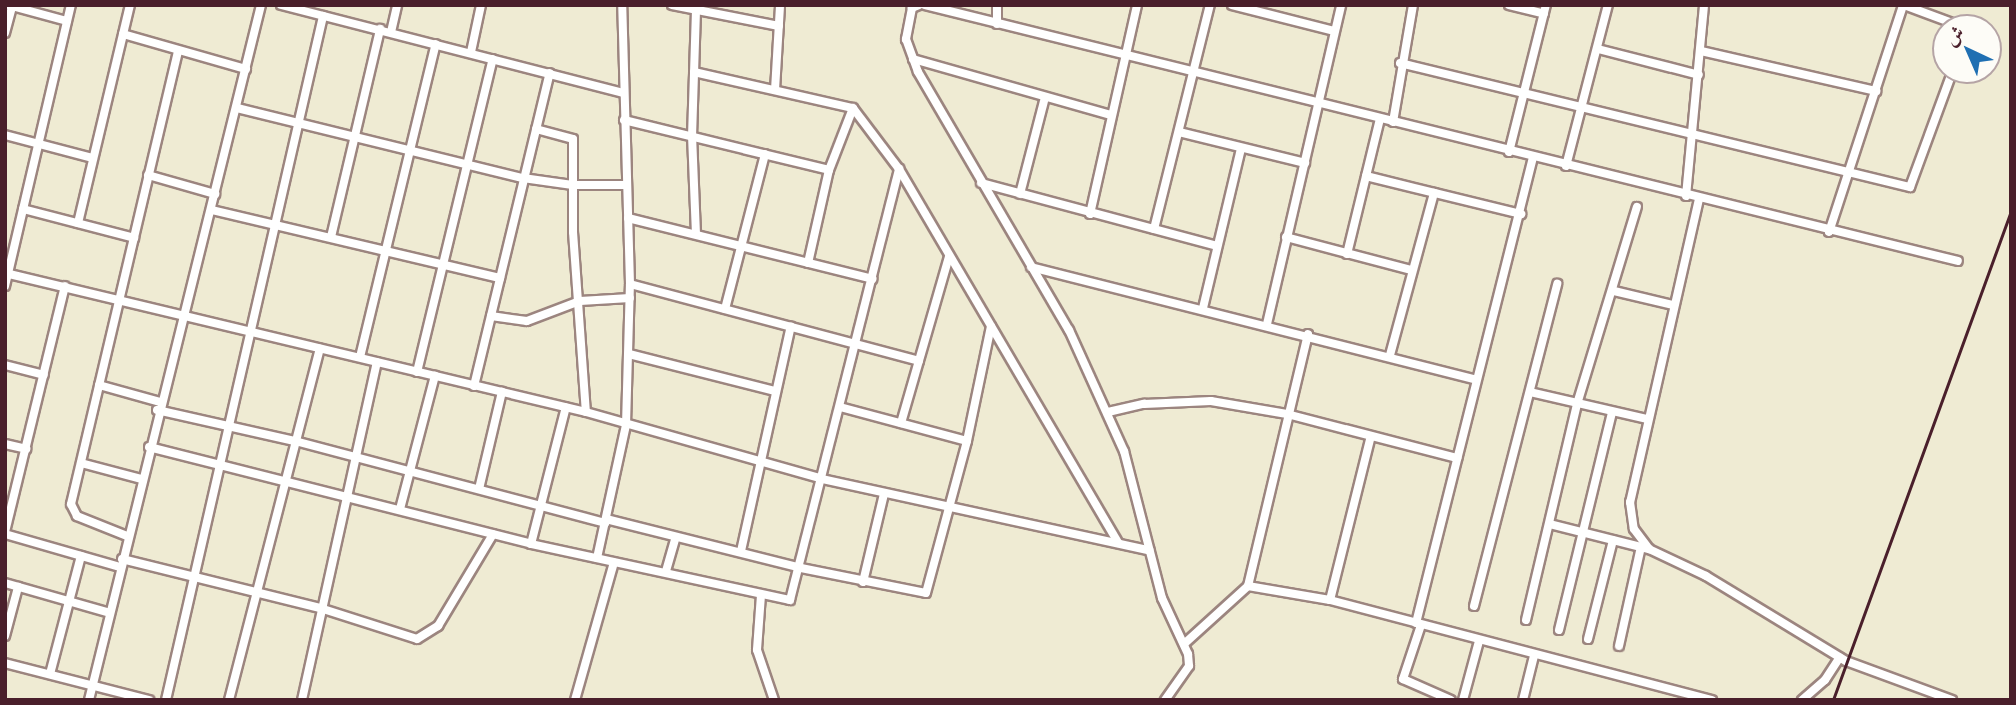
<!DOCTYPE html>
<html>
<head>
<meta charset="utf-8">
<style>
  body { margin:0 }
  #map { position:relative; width:2016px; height:705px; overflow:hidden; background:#efebd3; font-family:"Gentium Book Plus",Amiri,serif }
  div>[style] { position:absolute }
  .roads { filter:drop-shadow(2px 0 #9c857f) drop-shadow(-2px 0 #9c857f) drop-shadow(0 2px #9c857f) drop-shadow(0 -2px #9c857f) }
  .minor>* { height:8px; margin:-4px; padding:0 4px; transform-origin:4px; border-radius:4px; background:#fff }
  .rail>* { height:2.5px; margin:-1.25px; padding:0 1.25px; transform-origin:1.25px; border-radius:1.25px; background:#4a1f2b }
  span { translate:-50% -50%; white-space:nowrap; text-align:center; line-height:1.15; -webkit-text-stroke:7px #fdfcf7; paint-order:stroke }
  .frame { position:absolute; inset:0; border:7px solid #4a1f2b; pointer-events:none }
  .north { position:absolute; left:1932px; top:14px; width:70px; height:70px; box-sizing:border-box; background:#fdfcf7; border:2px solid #b5a4a5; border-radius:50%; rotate:316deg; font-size:19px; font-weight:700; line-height:28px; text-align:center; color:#4a1f2b }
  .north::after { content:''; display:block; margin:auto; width:24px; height:32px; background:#1f6fb2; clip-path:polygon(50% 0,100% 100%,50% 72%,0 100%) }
</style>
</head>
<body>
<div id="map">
  <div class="roads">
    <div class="minor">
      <div style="left:8px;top:5px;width:61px;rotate:15.2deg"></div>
      <div style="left:281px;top:5px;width:354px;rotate:14.4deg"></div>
      <div style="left:672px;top:5px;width:109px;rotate:11.1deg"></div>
      <div style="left:919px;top:5px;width:8px;rotate:157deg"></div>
      <div style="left:912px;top:8px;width:32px;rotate:101deg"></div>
      <div style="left:906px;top:39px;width:35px;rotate:70deg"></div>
      <div style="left:918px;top:72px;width:299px;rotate:59.7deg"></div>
      <div style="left:1069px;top:330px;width:133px;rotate:65.6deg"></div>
      <div style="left:1124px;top:451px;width:152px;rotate:75.5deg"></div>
      <div style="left:1162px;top:598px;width:62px;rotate:65.1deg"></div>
      <div style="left:1188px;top:654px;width:12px;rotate:85deg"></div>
      <div style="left:1189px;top:666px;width:42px;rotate:125.2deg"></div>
      <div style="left:925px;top:5px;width:1064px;rotate:13.92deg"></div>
      <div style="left:997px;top:5px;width:19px;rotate:90deg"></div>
      <div style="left:1232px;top:5px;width:105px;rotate:14.3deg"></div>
      <div style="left:1509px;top:5px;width:36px;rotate:14deg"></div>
      <div style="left:1904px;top:5px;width:66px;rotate:20.4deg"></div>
      <div style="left:696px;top:10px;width:125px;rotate:91.8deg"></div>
      <div style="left:692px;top:135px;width:99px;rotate:87.7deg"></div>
      <div style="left:391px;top:32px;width:28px;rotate:-77deg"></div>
      <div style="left:5px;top:33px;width:28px;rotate:-75deg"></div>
      <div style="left:123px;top:34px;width:128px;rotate:15.9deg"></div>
      <div style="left:1598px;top:49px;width:104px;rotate:14.4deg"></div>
      <div style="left:1701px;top:51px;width:180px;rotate:12.9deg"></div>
      <div style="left:471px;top:52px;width:48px;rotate:-78deg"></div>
      <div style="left:913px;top:59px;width:206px;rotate:15.8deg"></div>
      <div style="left:1400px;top:63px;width:525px;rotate:13.67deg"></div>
      <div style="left:1910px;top:187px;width:125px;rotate:-69.8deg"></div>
      <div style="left:694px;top:72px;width:163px;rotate:12.8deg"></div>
      <div style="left:853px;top:108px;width:76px;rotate:53deg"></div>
      <div style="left:899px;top:169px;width:433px;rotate:59.6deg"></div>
      <div style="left:775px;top:90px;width:85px;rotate:-86.6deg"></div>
      <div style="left:237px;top:108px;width:294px;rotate:13.8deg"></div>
      <div style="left:523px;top:178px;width:50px;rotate:8deg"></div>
      <div style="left:573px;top:185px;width:53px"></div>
      <div style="left:624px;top:120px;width:211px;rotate:13.7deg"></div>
      <div style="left:1393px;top:122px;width:119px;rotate:-80.3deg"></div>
      <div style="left:536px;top:129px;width:38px;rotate:15deg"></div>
      <div style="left:573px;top:139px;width:93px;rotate:90deg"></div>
      <div style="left:573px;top:232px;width:180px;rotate:85.9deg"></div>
      <div style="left:1179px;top:132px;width:130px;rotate:13.8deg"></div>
      <div style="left:5px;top:135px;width:90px;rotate:14.8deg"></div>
      <div style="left:1509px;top:152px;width:152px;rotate:-75.9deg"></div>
      <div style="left:1566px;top:166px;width:166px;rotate:-75.4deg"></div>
      <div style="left:148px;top:175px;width:70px;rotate:15.8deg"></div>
      <div style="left:1366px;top:176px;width:160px;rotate:13.8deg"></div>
      <div style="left:981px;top:183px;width:244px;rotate:14.9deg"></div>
      <div style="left:1020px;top:194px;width:100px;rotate:-75.5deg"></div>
      <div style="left:1686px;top:196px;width:192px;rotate:-84.6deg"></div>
      <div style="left:1699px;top:199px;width:311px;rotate:102.8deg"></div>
      <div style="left:1630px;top:502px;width:27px;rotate:82deg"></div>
      <div style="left:1634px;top:529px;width:25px;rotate:53deg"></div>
      <div style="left:1649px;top:549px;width:63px;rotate:25.3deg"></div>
      <div style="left:1706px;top:576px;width:164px;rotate:31.3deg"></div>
      <div style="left:1846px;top:661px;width:113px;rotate:20.2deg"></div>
      <div style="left:23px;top:209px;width:115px;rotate:14.6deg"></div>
      <div style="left:212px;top:210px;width:296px;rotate:13.3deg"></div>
      <div style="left:1090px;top:214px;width:214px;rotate:-77.3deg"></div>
      <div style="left:628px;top:218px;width:252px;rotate:14deg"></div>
      <div style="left:78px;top:223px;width:224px;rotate:-76.6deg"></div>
      <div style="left:1154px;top:229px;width:231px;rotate:-76deg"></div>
      <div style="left:1829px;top:232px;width:239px;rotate:-71.9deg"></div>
      <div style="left:331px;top:237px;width:214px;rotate:-76.7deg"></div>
      <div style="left:1286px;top:237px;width:129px;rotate:14.8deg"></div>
      <div style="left:1347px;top:254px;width:139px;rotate:-76.3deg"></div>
      <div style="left:808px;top:263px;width:95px;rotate:-77.3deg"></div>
      <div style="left:829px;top:170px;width:66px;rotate:-68.8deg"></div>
      <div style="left:1031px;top:267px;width:458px;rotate:14.2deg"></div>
      <div style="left:5px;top:273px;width:597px;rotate:13.45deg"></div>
      <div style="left:586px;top:412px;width:245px;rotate:15.8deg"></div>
      <div style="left:822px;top:479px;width:335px;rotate:12.3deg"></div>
      <div style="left:630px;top:284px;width:299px;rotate:14.9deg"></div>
      <div style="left:5px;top:286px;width:289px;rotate:-76.8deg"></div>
      <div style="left:1614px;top:291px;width:61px;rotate:13.3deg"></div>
      <div style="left:1203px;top:308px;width:164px;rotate:-76.6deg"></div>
      <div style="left:725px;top:309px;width:160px;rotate:-75.5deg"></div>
      <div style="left:491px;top:316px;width:36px;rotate:8deg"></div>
      <div style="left:527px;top:321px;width:57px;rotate:-20.7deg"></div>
      <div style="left:580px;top:301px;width:50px;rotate:-3.4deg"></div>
      <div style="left:1267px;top:324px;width:327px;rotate:-76.9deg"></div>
      <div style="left:629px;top:354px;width:151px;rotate:14.2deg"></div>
      <div style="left:1390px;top:355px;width:168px;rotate:-74.8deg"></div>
      <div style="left:360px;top:357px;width:322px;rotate:-76.4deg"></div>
      <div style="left:5px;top:365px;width:40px;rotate:14.4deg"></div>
      <div style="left:417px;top:372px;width:322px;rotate:-76.4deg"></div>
      <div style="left:99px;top:385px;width:63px;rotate:15.6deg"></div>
      <div style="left:474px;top:386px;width:322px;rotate:-76.4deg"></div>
      <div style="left:1530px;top:392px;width:120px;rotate:13deg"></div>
      <div style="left:840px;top:407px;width:131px;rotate:15deg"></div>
      <div style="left:157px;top:410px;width:141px;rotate:12.7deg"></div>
      <div style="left:295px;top:441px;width:321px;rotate:14.8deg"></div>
      <div style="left:1108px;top:412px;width:37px;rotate:-13deg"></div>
      <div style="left:1144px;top:404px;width:67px;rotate:-2.6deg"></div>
      <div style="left:1211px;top:401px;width:77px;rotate:9.7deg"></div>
      <div style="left:1287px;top:414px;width:176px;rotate:14.5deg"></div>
      <div style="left:901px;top:423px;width:173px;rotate:-73.9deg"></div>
      <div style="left:5px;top:444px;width:22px;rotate:13deg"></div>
      <div style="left:149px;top:447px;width:394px;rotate:14.2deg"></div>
      <div style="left:531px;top:544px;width:265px;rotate:12.2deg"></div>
      <div style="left:790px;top:600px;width:445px;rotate:-75.8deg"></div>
      <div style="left:81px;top:463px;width:62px;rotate:14.9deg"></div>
      <div style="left:479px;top:489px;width:100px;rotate:-76.7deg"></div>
      <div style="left:400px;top:509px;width:138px;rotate:-75.3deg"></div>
      <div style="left:606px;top:519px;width:201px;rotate:14.1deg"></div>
      <div style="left:801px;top:568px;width:127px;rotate:11.3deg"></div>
      <div style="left:926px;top:593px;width:157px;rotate:-74.9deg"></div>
      <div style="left:967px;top:441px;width:117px;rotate:-78.2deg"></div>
      <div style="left:1550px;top:524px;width:102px;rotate:14.2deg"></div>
      <div style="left:5px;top:532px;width:253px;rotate:-76.3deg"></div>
      <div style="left:5px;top:534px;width:120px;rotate:16deg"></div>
      <div style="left:127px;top:536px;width:54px;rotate:-158.2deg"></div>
      <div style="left:77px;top:516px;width:13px;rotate:-117deg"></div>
      <div style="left:71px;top:504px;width:466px;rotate:-76.7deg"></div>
      <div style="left:531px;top:544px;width:141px;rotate:-75.7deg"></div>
      <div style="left:741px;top:551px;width:230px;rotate:-77.5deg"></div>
      <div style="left:597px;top:558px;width:136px;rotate:-77.7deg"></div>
      <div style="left:626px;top:425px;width:141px;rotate:-88.4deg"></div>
      <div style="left:630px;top:284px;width:279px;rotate:-91.6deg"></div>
      <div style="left:122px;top:559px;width:204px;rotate:13.9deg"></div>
      <div style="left:320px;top:608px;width:102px;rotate:17.7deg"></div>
      <div style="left:417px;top:639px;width:25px;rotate:-32deg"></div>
      <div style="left:438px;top:626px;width:107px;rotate:-59.1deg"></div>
      <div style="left:666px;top:571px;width:35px;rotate:-74deg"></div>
      <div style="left:863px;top:582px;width:90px;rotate:-76.6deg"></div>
      <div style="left:5px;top:583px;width:109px;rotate:15.9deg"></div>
      <div style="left:1248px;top:586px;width:259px;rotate:-76.6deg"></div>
      <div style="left:761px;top:595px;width:55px;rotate:94.2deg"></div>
      <div style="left:757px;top:650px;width:53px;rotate:71.2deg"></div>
      <div style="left:1330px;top:600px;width:169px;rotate:-76deg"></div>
      <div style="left:1474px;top:606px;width:333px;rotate:-75.5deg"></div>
      <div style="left:1526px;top:620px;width:222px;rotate:-76.7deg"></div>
      <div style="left:1577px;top:404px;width:206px;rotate:-73.1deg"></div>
      <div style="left:1416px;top:623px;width:480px;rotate:-75.9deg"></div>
      <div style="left:1421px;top:625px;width:57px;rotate:108.4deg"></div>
      <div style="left:1403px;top:679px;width:52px;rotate:23.6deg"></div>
      <div style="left:1559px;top:630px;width:224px;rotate:-76.3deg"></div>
      <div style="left:5px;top:636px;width:51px;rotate:-75.1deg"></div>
      <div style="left:1588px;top:639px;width:102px;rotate:-75.8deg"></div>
      <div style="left:1184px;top:644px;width:86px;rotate:-42.2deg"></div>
      <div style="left:1248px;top:586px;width:83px;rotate:9.7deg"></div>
      <div style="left:1330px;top:600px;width:395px;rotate:14.7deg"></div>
      <div style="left:1619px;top:646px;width:101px;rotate:-77.5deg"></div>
      <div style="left:5px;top:663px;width:149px;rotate:14.4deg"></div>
      <div style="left:50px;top:674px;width:122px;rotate:-75.3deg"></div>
      <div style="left:89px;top:700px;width:716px;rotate:-76.1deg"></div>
      <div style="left:166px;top:700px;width:702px;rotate:-77.07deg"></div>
      <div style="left:229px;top:700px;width:363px;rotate:-75.5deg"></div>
      <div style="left:302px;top:700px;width:346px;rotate:-77.5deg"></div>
      <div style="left:575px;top:700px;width:143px;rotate:-74.2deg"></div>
      <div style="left:1463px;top:700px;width:61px;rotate:-74.8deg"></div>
      <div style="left:1523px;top:700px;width:45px;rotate:-76deg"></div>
      <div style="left:1802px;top:700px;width:30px;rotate:-41deg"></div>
      <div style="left:1825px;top:680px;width:27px;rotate:-57deg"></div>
    </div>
  </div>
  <div class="rail">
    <div style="left:1833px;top:700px;width:520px;rotate:-70deg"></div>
  </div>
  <div class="frame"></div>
  <div class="north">ش</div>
</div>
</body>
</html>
